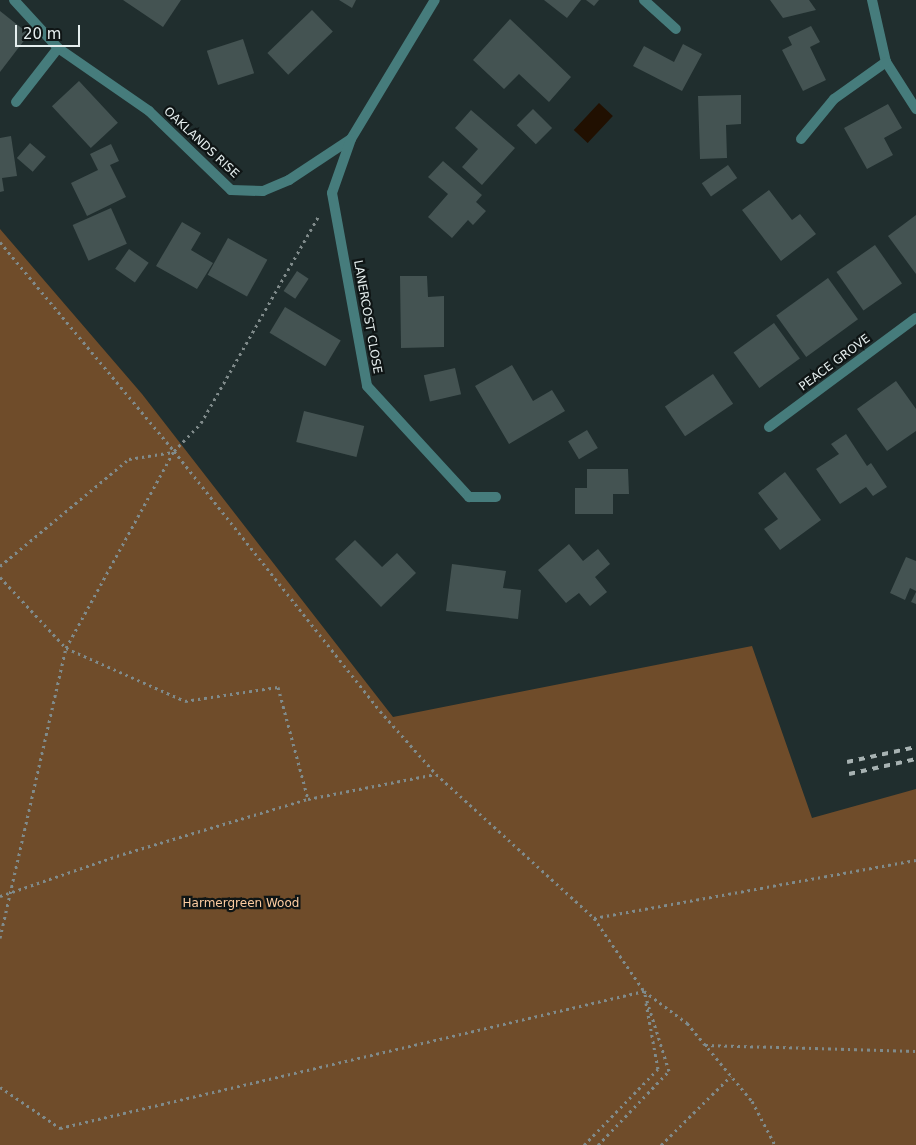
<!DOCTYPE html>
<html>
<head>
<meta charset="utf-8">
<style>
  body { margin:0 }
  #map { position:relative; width:916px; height:1145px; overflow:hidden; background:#202e2e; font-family:"DejaVu Sans",sans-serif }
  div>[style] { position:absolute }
  .forest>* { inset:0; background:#6f4c2a }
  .water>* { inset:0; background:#211001; transform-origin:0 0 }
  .building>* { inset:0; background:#445352; transform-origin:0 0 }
  .path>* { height:3px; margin-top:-1.5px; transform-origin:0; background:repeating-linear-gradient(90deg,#808b8b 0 2.5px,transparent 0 6.5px) }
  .street>* { height:10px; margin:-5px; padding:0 5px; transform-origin:5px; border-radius:5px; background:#467c7c }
  .rail>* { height:4px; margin-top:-2px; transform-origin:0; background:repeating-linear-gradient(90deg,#a7b2b2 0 6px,transparent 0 12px) }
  span { translate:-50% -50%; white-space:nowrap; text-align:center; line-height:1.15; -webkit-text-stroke:4.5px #0f1515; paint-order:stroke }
  .street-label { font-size:12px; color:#e5eeee }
  .park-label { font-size:12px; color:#fccca1 }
  .scale { position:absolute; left:15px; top:25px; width:65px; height:22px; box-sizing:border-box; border:2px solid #e5eeee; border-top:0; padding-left:6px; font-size:15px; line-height:18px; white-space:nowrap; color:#e5eeee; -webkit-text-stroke:4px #0f1515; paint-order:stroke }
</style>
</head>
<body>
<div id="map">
  <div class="forest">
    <div style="clip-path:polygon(0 229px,142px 394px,393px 717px,752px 646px,812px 818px,916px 789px,916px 1145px,0 1145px)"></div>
  </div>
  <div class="water">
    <div style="left:599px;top:103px;width:19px;height:37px;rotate:43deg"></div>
  </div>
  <div class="building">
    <div style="clip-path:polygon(123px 0,181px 0,163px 27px)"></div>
    <div style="clip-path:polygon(339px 0,356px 0,352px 8px)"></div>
    <div style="clip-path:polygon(544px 0,581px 0,567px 18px)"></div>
    <div style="clip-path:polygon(586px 0,599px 0,594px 6px)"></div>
    <div style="clip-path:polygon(770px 0,809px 0,816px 10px,783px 18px)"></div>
    <div style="left:312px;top:10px;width:30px;height:62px;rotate:46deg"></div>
    <div style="clip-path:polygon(0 11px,29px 34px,0 72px)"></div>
    <div style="clip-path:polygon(510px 19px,571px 77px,549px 102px,519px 74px,504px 89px,473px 60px)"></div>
    <div style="clip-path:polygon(811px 26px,820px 42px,810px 47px,826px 80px,803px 91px,782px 50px,792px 45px,788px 37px)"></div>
    <div style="left:243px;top:39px;width:36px;height:38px;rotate:72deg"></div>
    <div style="clip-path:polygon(683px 44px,702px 54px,682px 91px,633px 66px,644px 46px,674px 62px)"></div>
    <div style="left:79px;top:81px;width:57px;height:37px;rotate:47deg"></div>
    <div style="clip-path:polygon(741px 95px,741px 124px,726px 125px,727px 158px,700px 159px,698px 96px)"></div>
    <div style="clip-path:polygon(888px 104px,902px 128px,884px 138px,893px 155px,867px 169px,844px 128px)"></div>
    <div style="left:533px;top:109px;width:27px;height:23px;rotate:45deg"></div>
    <div style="clip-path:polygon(471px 110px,515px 148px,482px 185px,462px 167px,478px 149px,455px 128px)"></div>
    <div style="clip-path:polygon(11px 136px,17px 176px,2px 178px,4px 191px,0 192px,0 138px)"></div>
    <div style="left:30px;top:143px;width:21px;height:20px;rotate:41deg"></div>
    <div style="clip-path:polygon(111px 144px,119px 161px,110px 165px,126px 197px,87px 216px,71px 183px,98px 170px,90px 154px)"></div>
    <div style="clip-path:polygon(443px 161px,482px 195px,476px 202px,486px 211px,473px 225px,468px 220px,452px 238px,428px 217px,448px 194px,428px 177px)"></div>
    <div style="left:728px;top:165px;width:16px;height:32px;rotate:55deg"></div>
    <div style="clip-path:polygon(769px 190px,792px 220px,800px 214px,816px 234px,781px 261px,742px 210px)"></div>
    <div style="left:111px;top:208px;width:39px;height:42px;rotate:66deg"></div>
    <div style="clip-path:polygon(916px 215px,916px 274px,888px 236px)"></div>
    <div style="clip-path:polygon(182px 222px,201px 233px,191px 250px,213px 263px,197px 289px,156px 266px)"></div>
    <div style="left:228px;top:238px;width:45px;height:42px;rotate:29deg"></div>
    <div style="left:875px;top:245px;width:47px;height:47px;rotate:55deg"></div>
    <div style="left:129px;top:249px;width:24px;height:24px;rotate:35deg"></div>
    <div style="left:297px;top:271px;width:14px;height:24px;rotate:34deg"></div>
    <div style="clip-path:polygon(400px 276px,427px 276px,428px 297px,444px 296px,444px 347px,401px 348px)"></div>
    <div style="left:828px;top:278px;width:51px;height:64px;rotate:54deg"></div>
    <div style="left:285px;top:307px;width:65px;height:30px;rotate:31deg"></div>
    <div style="left:774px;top:323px;width:44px;height:50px;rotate:54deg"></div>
    <div style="clip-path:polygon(512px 365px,533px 401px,552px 390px,565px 411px,509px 444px,475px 386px)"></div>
    <div style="left:455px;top:368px;width:27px;height:32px;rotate:77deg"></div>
    <div style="left:713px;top:374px;width:36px;height:58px;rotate:56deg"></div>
    <div style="clip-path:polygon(896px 381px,916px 409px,916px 431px,887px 451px,857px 409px)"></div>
    <div style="left:304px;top:411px;width:62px;height:32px;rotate:14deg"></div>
    <div style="left:587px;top:430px;width:21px;height:22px;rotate:59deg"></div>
    <div style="clip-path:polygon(846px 434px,867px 466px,871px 463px,887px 487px,873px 496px,866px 487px,840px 504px,816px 469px,839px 454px,831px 444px)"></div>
    <div style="clip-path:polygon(587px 469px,628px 469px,629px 494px,613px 494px,613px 514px,575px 514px,575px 488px,587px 488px)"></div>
    <div style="clip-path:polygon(785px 472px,821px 520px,780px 550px,764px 529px,778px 519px,758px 493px)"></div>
    <div style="clip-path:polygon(355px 540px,382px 567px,397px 553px,416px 573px,381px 607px,335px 559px)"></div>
    <div style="clip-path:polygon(569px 544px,583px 561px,598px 549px,610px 564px,595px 577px,607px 592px,590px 606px,579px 593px,566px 603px,538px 570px)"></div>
    <div style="clip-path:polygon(906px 557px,916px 561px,916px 591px,910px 588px,905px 600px,890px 593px)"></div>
    <div style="clip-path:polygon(452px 564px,506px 571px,503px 588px,521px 590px,518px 619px,446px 611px)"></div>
    <div style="clip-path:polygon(916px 592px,916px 604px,911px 602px)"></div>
  </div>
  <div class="path">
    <div style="left:0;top:242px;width:272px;rotate:50.2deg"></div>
    <div style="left:174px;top:451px;width:332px;rotate:51.6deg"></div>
    <div style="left:380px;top:711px;width:84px;rotate:48.4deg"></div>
    <div style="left:436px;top:774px;width:214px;rotate:42.3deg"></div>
    <div style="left:594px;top:918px;width:88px;rotate:55.6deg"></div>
    <div style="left:644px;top:991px;width:54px;rotate:36.7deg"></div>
    <div style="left:687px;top:1023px;width:102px;rotate:50.2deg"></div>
    <div style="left:752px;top:1101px;width:50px;rotate:62.4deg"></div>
    <div style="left:0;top:566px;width:168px;rotate:-39.7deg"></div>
    <div style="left:129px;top:459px;width:45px;rotate:-9deg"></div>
    <div style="left:0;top:577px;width:97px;rotate:47.1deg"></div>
    <div style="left:66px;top:648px;width:130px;rotate:24deg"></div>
    <div style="left:185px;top:701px;width:94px;rotate:-8.6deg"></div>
    <div style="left:278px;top:687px;width:116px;rotate:75deg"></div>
    <div style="left:0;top:896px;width:130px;rotate:-18.9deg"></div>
    <div style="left:123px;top:854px;width:193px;rotate:-16.6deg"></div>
    <div style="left:308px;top:799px;width:129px;rotate:-11.1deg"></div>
    <div style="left:594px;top:918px;width:327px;rotate:-10.2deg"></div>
    <div style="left:0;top:938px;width:297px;rotate:-77.2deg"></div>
    <div style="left:66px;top:648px;width:225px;rotate:-61.3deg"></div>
    <div style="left:174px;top:451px;width:39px;rotate:-46deg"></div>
    <div style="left:201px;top:423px;width:239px;rotate:-60.4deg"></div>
    <div style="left:705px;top:1045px;width:211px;rotate:1.6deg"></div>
    <div style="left:0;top:1087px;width:73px;rotate:34.3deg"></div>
    <div style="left:60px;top:1128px;width:600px;rotate:-13.2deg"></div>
    <div style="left:584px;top:1145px;width:106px;rotate:-45.8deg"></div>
    <div style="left:658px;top:1069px;width:67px;rotate:-100.3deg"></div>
    <div style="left:598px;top:1145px;width:103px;rotate:-46.2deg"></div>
    <div style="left:669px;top:1071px;width:84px;rotate:-107.4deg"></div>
    <div style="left:661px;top:1145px;width:98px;rotate:-44.6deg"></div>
  </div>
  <div class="street">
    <div style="left:14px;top:0;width:65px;rotate:47.5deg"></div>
    <div style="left:58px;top:48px;width:111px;rotate:34.7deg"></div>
    <div style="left:149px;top:111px;width:114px;rotate:43.9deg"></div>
    <div style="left:231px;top:190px;width:32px;rotate:2deg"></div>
    <div style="left:263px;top:191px;width:28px;rotate:-23deg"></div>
    <div style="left:289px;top:180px;width:74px;rotate:-33.5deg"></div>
    <div style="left:351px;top:139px;width:162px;rotate:-58.9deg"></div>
    <div style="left:644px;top:0;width:43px;rotate:42.2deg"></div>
    <div style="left:872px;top:0;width:64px;rotate:77.3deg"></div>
    <div style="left:886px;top:62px;width:56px;rotate:57.4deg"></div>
    <div style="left:16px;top:102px;width:68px;rotate:-52.1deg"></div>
    <div style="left:351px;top:139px;width:57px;rotate:109.4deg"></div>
    <div style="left:332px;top:193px;width:196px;rotate:79.7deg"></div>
    <div style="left:367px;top:386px;width:151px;rotate:47.4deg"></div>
    <div style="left:469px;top:497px;width:27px"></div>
    <div style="left:801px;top:139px;width:52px;rotate:-50.5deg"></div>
    <div style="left:834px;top:99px;width:64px;rotate:-35.4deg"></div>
    <div style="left:769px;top:427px;width:183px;rotate:-36.6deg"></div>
  </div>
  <div class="rail">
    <div style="left:847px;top:762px;width:71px;rotate:-12.3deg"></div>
    <div style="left:849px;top:774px;width:69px;rotate:-12.6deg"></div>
  </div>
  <div class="street-label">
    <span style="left:201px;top:143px;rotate:43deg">OAKLANDS RISE</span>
    <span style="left:367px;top:317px;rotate:80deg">LANERCOST CLOSE</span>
    <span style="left:835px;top:363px;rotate:-37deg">PEACE GROVE</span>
  </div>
  <div class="park-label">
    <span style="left:241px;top:904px">Harmergreen Wood</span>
  </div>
  <div class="scale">20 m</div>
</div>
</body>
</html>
